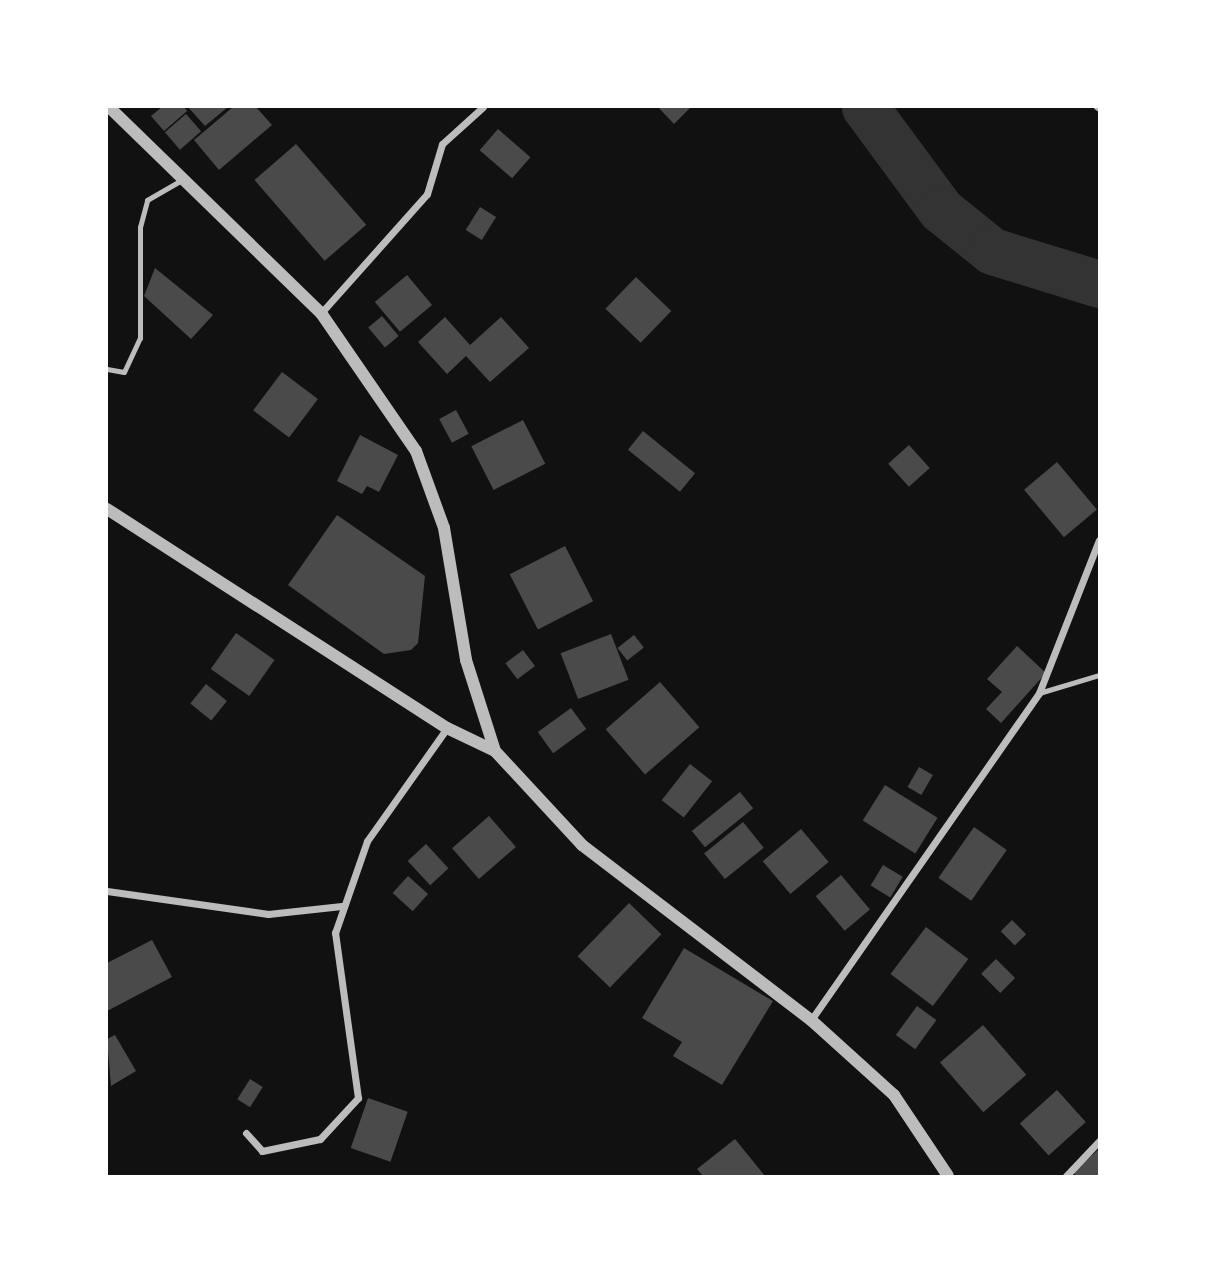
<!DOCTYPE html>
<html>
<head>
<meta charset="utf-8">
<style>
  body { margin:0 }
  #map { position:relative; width:1206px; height:1283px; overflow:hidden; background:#111; font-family:Cabin,sans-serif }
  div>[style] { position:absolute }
  .river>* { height:47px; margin:-23.5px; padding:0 23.5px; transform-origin:23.5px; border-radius:23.5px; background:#333 }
  .building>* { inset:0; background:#4a4a4a; transform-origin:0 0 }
  .service>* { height:5px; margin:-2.5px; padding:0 2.5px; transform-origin:2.5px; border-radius:2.5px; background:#bcbcbc }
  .minor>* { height:7px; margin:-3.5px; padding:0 3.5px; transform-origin:3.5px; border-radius:3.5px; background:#bcbcbc }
  .tertiary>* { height:12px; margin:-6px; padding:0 6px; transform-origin:6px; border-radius:6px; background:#bcbcbc }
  span { translate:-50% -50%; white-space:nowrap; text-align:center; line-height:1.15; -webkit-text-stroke:5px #fff; paint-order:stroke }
  .frame { position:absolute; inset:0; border:108px solid #fff; pointer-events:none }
</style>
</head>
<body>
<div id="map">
  <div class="river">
    <div style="left:865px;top:107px;width:128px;rotate:53.6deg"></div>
    <div style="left:941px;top:210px;width:65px;rotate:38.8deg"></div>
    <div style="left:992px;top:251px;width:112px;rotate:17.1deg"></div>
  </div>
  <div class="building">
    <div style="clip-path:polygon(162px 107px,184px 107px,187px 111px,164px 131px,151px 116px)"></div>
    <div style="clip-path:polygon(188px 107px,228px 107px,205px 126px)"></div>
    <div style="clip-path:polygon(233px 107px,256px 107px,272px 125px,219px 170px,194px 140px)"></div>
    <div style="clip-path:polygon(658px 107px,691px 107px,674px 124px)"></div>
    <div style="left:186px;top:114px;width:23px;height:28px;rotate:49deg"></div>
    <div style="left:498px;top:129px;width:43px;height:28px;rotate:41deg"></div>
    <div style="left:296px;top:144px;width:107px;height:55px;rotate:49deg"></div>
    <div style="left:480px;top:207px;width:19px;height:27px;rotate:32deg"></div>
    <div style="clip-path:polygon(155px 268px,213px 315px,191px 339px,144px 296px)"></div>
    <div style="left:407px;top:275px;width:39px;height:42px;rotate:50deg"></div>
    <div style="left:636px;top:277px;width:49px;height:44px;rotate:44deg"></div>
    <div style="left:382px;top:316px;width:26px;height:18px;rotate:50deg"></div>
    <div style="clip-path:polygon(445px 317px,470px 345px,501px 317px,529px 348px,490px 382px,466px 356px,447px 374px,418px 342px)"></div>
    <div style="left:282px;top:372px;width:45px;height:48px;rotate:37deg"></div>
    <div style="left:456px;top:410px;width:27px;height:19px;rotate:62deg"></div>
    <div style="left:523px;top:420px;width:49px;height:58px;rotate:63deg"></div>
    <div style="left:643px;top:431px;width:67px;height:24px;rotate:39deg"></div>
    <div style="clip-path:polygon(360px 435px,398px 455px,379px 492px,367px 486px,362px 494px,337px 481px)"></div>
    <div style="left:909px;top:445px;width:31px;height:28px;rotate:48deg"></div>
    <div style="left:1057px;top:462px;width:62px;height:43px;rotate:50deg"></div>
    <div style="clip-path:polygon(337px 515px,425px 576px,418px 643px,411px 650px,384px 654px,288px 585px)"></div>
    <div style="left:565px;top:546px;width:62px;height:62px;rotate:63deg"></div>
    <div style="left:236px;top:633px;width:47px;height:44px;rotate:35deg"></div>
    <div style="left:611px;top:634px;width:49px;height:54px;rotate:69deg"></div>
    <div style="left:634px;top:635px;width:16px;height:21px;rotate:52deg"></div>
    <div style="clip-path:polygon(1017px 646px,1046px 673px,1001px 723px,986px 709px,1002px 692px,987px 679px)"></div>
    <div style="left:523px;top:650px;width:20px;height:22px;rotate:53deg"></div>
    <div style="left:660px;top:682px;width:60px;height:72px;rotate:49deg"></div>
    <div style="left:206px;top:684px;width:27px;height:25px;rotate:39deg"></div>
    <div style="left:571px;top:708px;width:26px;height:41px;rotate:54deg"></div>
    <div style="left:690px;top:764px;width:28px;height:46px;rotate:38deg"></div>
    <div style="left:919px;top:767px;width:16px;height:23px;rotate:30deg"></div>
    <div style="left:885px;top:785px;width:62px;height:42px;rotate:32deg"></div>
    <div style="left:740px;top:792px;width:21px;height:62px;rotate:51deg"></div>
    <div style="left:489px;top:816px;width:41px;height:49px;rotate:49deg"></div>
    <div style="left:743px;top:822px;width:33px;height:50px;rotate:51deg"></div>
    <div style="left:974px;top:827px;width:40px;height:62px;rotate:35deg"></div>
    <div style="left:801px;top:829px;width:43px;height:50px;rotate:50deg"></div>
    <div style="left:426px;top:844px;width:33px;height:25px;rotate:47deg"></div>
    <div style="left:883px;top:865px;width:23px;height:24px;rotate:31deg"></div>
    <div style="left:841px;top:875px;width:45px;height:33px;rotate:50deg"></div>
    <div style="left:408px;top:876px;width:27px;height:23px;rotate:42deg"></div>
    <div style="left:629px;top:903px;width:45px;height:74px;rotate:44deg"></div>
    <div style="left:1012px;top:920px;width:20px;height:16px;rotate:45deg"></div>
    <div style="left:926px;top:927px;width:53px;height:59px;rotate:37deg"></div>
    <div style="clip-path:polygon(152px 940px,172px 977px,107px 1011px,107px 963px)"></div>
    <div style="clip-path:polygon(684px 948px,773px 1001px,722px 1085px,673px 1056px,682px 1042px,642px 1018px)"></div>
    <div style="left:996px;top:959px;width:27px;height:21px;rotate:45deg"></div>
    <div style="left:917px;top:1006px;width:24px;height:36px;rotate:36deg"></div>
    <div style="left:983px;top:1025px;width:66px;height:57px;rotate:49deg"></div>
    <div style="clip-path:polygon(115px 1035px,136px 1071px,111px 1086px,107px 1039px)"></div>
    <div style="left:250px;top:1079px;width:15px;height:24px;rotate:32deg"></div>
    <div style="left:1057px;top:1090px;width:43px;height:50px;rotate:48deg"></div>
    <div style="left:368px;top:1098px;width:42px;height:53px;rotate:19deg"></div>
    <div style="clip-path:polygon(735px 1139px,765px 1176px,703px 1176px,697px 1169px)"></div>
    <div style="clip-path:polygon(1099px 1149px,1099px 1176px,1076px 1176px,1073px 1172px)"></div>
  </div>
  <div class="service">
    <div style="left:1096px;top:107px;width:4px;rotate:34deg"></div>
    <div style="left:107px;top:369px;width:17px;rotate:10deg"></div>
    <div style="left:124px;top:372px;width:38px;rotate:-65deg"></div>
    <div style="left:140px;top:338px;width:111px;rotate:-90deg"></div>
    <div style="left:140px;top:227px;width:28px;rotate:-75deg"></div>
    <div style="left:147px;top:200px;width:39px;rotate:-30deg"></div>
    <div style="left:1039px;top:693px;width:63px;rotate:-16.7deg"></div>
  </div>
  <div class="minor">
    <div style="left:321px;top:313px;width:159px;rotate:-48.3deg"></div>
    <div style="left:427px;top:194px;width:52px;rotate:-73.3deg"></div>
    <div style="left:442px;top:144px;width:55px;rotate:-42.1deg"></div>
    <div style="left:107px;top:891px;width:163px;rotate:8.1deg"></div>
    <div style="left:268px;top:914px;width:74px;rotate:-6.2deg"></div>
    <div style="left:811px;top:1020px;width:399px;rotate:-55.1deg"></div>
    <div style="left:1039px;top:693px;width:164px;rotate:-68.6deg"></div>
    <div style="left:246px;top:1133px;width:24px;rotate:48deg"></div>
    <div style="left:262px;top:1151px;width:59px;rotate:-11.7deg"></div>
    <div style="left:320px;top:1139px;width:56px;rotate:-47.2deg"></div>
    <div style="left:358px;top:1098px;width:167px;rotate:-97.9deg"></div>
    <div style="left:335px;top:933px;width:97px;rotate:-70.8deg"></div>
    <div style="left:367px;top:841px;width:138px;rotate:-54.7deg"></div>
    <div style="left:1066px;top:1176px;width:48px;rotate:-46.7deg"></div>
  </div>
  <div class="tertiary">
    <div style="left:109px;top:107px;width:296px;rotate:44.2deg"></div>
    <div style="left:321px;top:313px;width:168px;rotate:55.5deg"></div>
    <div style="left:416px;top:451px;width:82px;rotate:70deg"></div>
    <div style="left:444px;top:528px;width:134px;rotate:80.5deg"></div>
    <div style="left:466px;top:660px;width:96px;rotate:72.3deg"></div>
    <div style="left:495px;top:751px;width:128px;rotate:47.2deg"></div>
    <div style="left:582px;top:845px;width:288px;rotate:37.4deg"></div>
    <div style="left:811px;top:1020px;width:112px;rotate:42.1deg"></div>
    <div style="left:894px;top:1095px;width:97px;rotate:56.3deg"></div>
    <div style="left:107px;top:509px;width:404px;rotate:32.8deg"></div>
    <div style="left:447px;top:728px;width:53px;rotate:25.6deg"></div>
  </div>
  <div class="frame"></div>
</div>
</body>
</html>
